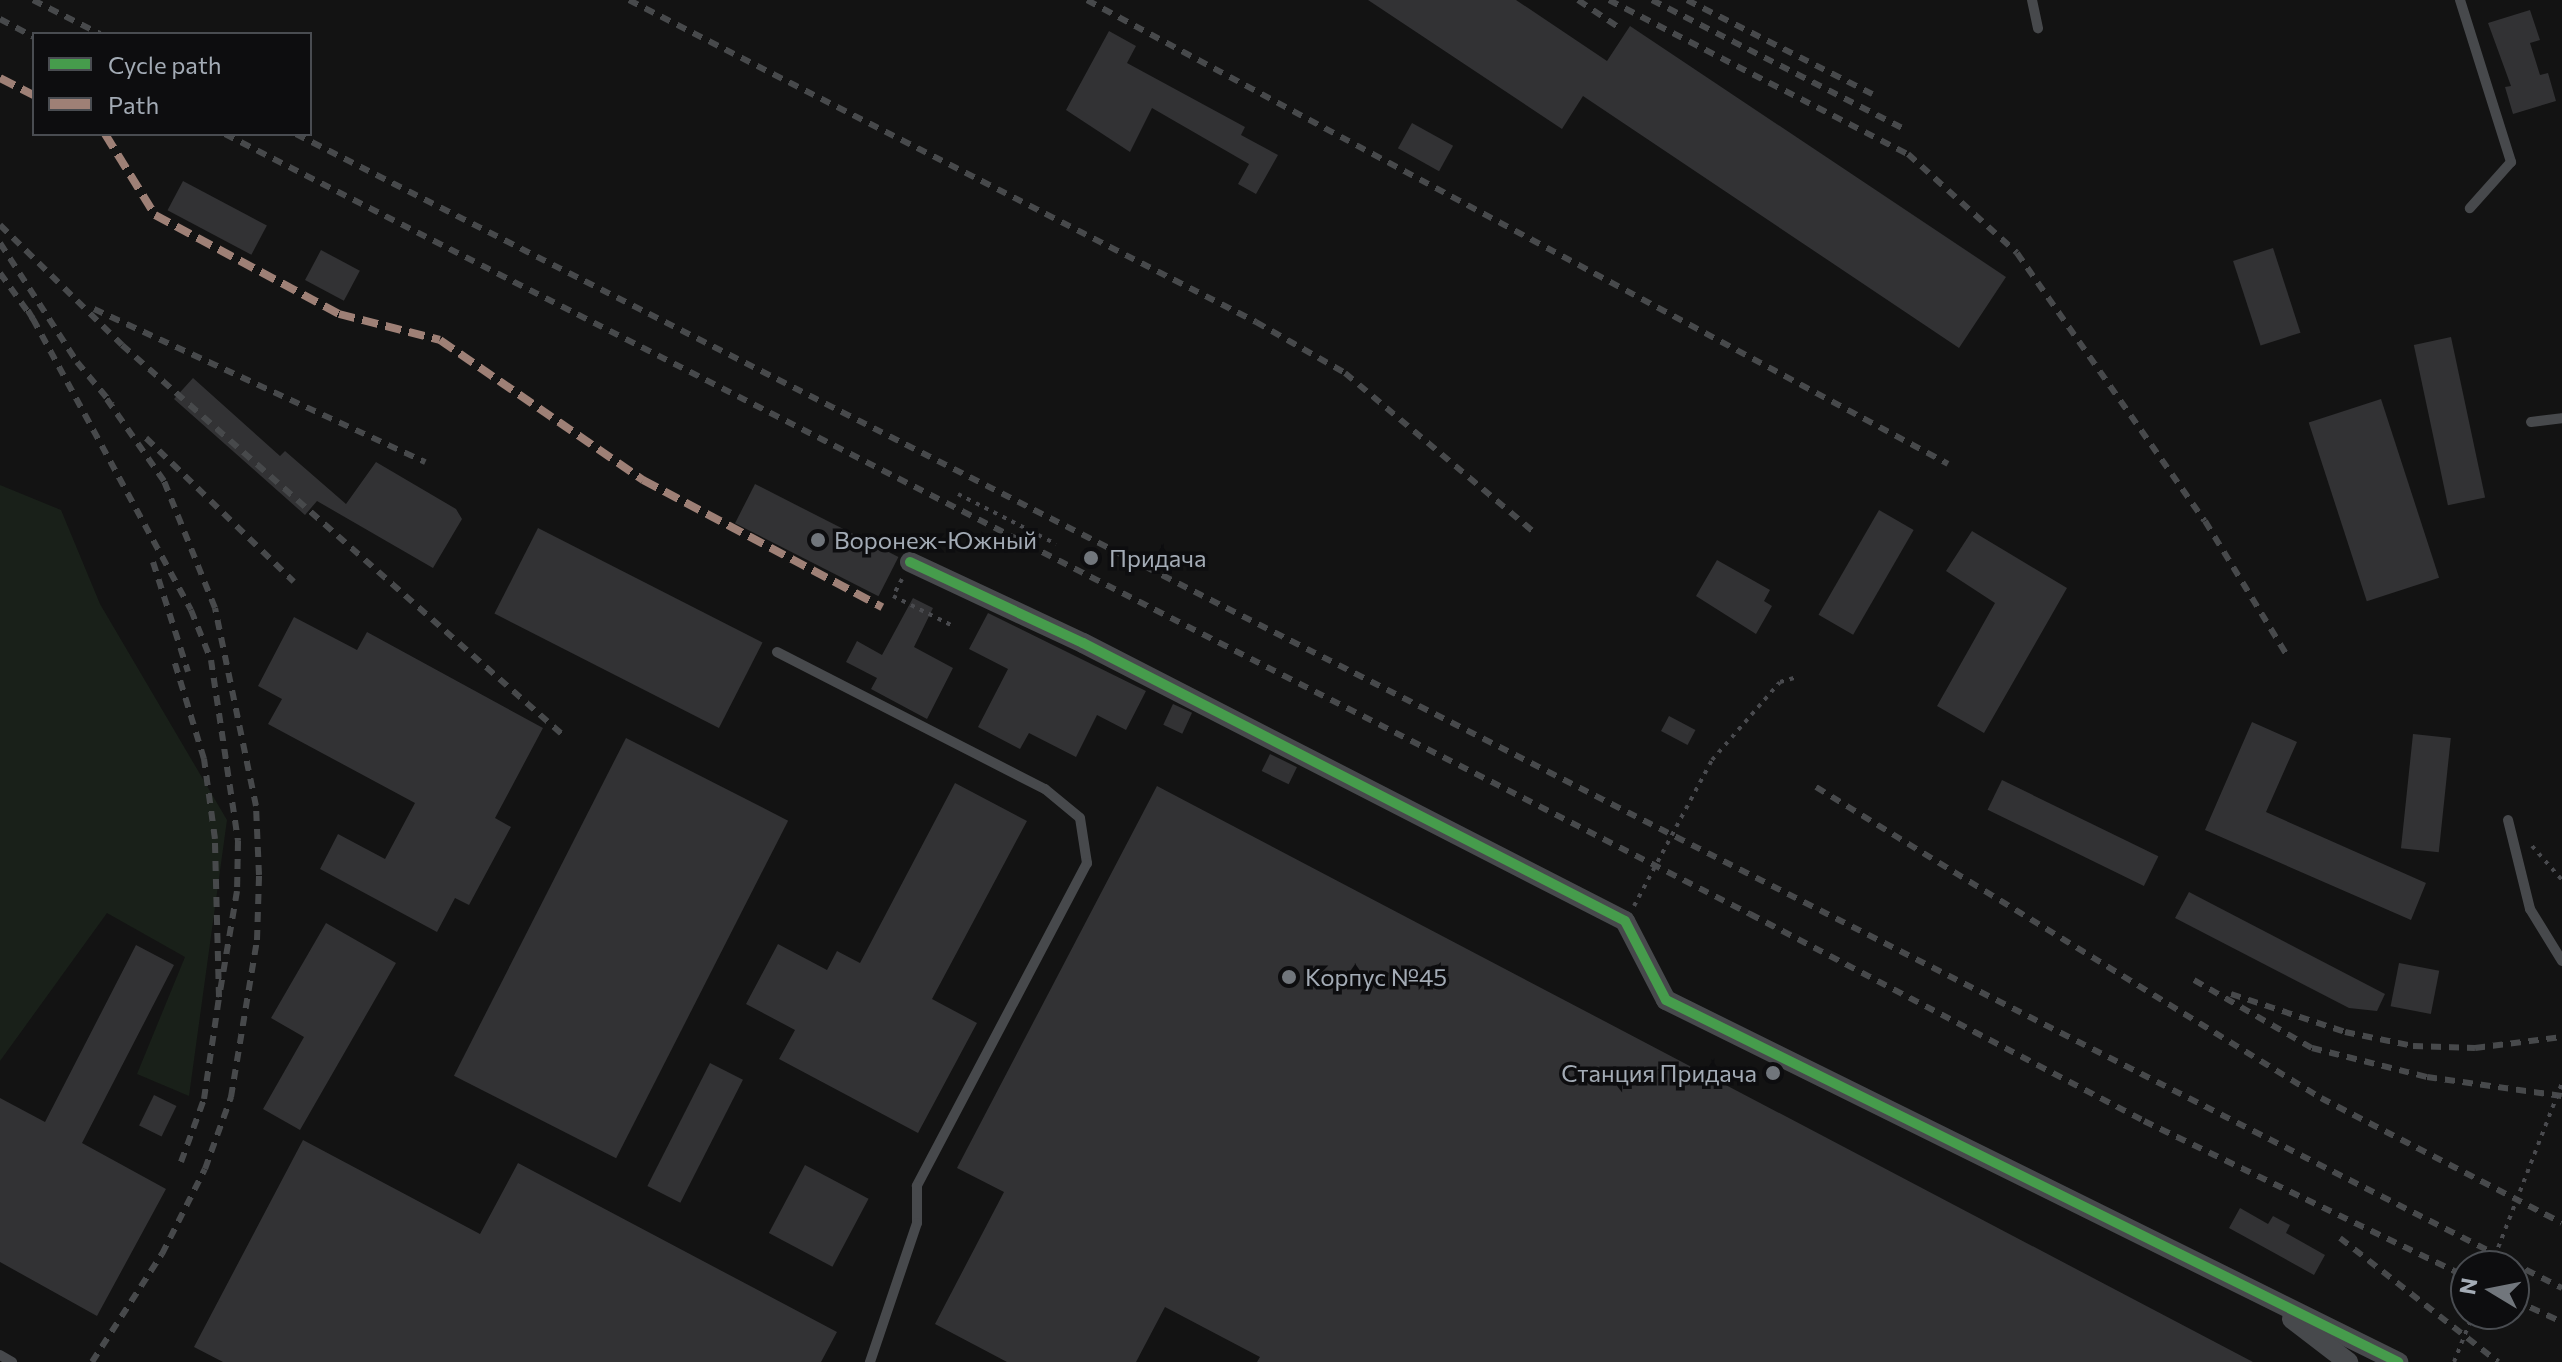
<!DOCTYPE html>
<html>
<head>
<meta charset="utf-8">
<style>
  body { margin:0 }
  #map { position:relative; width:2562px; height:1362px; overflow:hidden; background:#131313; font-family:Commissioner,sans-serif }
  div>[style] { position:absolute }
  .green>* { inset:0; background:#192019 }
  .building>* { inset:0; background:#323234; transform-origin:0 0 }
  .path>* { height:4px; margin-top:-2px; transform-origin:0; background:repeating-linear-gradient(90deg,#494a4e 0 4px,transparent 0 10px) }
  .lane>* { height:10px; margin:-5px; padding:0 5px; transform-origin:5px; border-radius:5px; background:#47494c }
  .street>* { height:20px; margin:-10px; padding:0 10px; transform-origin:10px; border-radius:10px; background:#47494c }
  .rail>* { height:6px; margin-top:-3px; transform-origin:0; background:repeating-linear-gradient(90deg,#47494b 0 10px,transparent 0 18px) }
  .path-bridge>* { height:4px; margin-top:-2px; transform-origin:0; background:repeating-linear-gradient(90deg,#494a4e 0 4px,transparent 0 10px) }
  .quiet>* { height:8px; margin-top:-4px; transform-origin:0; background:repeating-linear-gradient(90deg,#9e8076 0 16px,transparent 0 24px) }
  .cycleway>* { height:10px; margin:-5px; padding:0 5px; transform-origin:5px; border-radius:5px; background:#469c4c }
  .dots>* { width:22px; height:22px; translate:-50% -50%; box-sizing:border-box; border:4px solid #0d0d0f; border-radius:50% }
  span { translate:-50% -50%; white-space:nowrap; text-align:center; line-height:1.15; -webkit-text-stroke:7px #0d0d0f; paint-order:stroke }
  .poi-label { font-size:24px; color:#a3abb5 }
  .left { translate:0 -50%; text-align:left }
  .right { translate:-100% -50%; text-align:right }
  .legend { position:absolute; left:32px; top:32px; width:280px; height:104px; box-sizing:border-box; background:#0d0d0f; border:2px solid #494c51; margin:0; padding:10px 14px; list-style:none; font-size:24px; color:#a3abb5 }
  .legend li { display:flex; align-items:center; gap:16px; height:40px }
  .legend b { width:40px; border:2px solid #494c51 }
  .north { position:absolute; left:2450px; top:1250px; width:80px; height:80px; box-sizing:border-box; background:#0d0d0f; border:2px solid #494c51; border-radius:50%; rotate:280deg; font-size:22px; font-weight:700; line-height:32px; text-align:center; color:#a3abb5 }
  .north::after { content:''; display:block; margin:auto; width:28px; height:36px; background:#71767c; clip-path:polygon(50% 0,100% 100%,50% 72%,0 100%) }
</style>
</head>
<body>
<div id="map">
  <div class="green">
    <div style="clip-path:polygon(0 485px,61px 510px,100px 604px,227px 820px,189px 1096px,137px 1074px,185px 957px,107px 913px,0 1061px)"></div>
  </div>
  <div class="building">
    <div style="clip-path:polygon(1368px 0,1516px 0,1607px 61px,1630px 26px,2006px 277px,1959px 348px,1583px 96px,1562px 129px)"></div>
    <div style="clip-path:polygon(2530px 10px,2540px 40px,2530px 43px,2540px 75px,2548px 73px,2556px 101px,2513px 114px,2505px 87px,2511px 86px,2488px 23px)"></div>
    <div style="clip-path:polygon(1109px 31px,1136px 46px,1127px 63px,1245px 127px,1241px 135px,1278px 155px,1256px 194px,1238px 184px,1249px 164px,1152px 108px,1130px 152px,1066px 110px)"></div>
    <div style="left:1412px;top:123px;width:47px;height:29px;rotate:29deg"></div>
    <div style="left:183px;top:181px;width:95px;height:33px;rotate:28deg"></div>
    <div style="left:2273px;top:248px;width:89px;height:42px;rotate:72deg"></div>
    <div style="left:321px;top:250px;width:44px;height:34px;rotate:28deg"></div>
    <div style="left:2451px;top:337px;width:164px;height:38px;rotate:78deg"></div>
    <div style="clip-path:polygon(193px 378px,280px 456px,285px 451px,346px 504px,376px 462px,456px 509px,462px 519px,433px 568px,317px 501px,305px 515px,174px 399px)"></div>
    <div style="left:2381px;top:399px;width:188px;height:76px;rotate:72deg"></div>
    <div style="left:755px;top:484px;width:161px;height:44px;rotate:27deg"></div>
    <div style="left:1879px;top:510px;width:40px;height:121px;rotate:30deg"></div>
    <div style="left:538px;top:528px;width:252px;height:96px;rotate:27deg"></div>
    <div style="clip-path:polygon(1972px 531px,2067px 588px,1984px 733px,1937px 706px,1995px 603px,1946px 571px)"></div>
    <div style="clip-path:polygon(1717px 560px,1770px 590px,1764px 601px,1772px 606px,1756px 634px,1696px 596px)"></div>
    <div style="clip-path:polygon(913px 598px,933px 608px,914px 647px,953px 668px,927px 719px,871px 689px,877px 678px,846px 662px,857px 641px,882px 655px)"></div>
    <div style="clip-path:polygon(988px 613px,1146px 691px,1126px 730px,1097px 715px,1076px 757px,1029px 733px,1020px 749px,978px 727px,1008px 669px,969px 649px)"></div>
    <div style="clip-path:polygon(294px 617px,357px 650px,367px 632px,543px 728px,495px 818px,511px 827px,469px 905px,455px 898px,437px 932px,320px 869px,338px 834px,385px 859px,415px 803px,268px 724px,282px 699px,258px 686px)"></div>
    <div style="left:1173px;top:704px;width:21px;height:23px;rotate:25deg"></div>
    <div style="left:1669px;top:716px;width:30px;height:17px;rotate:28deg"></div>
    <div style="clip-path:polygon(2252px 722px,2297px 742px,2266px 812px,2426px 883px,2411px 920px,2205px 830px)"></div>
    <div style="left:2413px;top:734px;width:38px;height:115px;rotate:6deg"></div>
    <div style="left:626px;top:738px;width:182px;height:379px;rotate:27deg"></div>
    <div style="left:1270px;top:754px;width:30px;height:19px;rotate:26deg"></div>
    <div style="left:2002px;top:780px;width:174px;height:33px;rotate:26deg"></div>
    <div style="clip-path:polygon(955px 783px,1027px 821px,932px 999px,977px 1023px,918px 1133px,779px 1059px,795px 1030px,746px 1004px,778px 944px,827px 970px,837px 951px,860px 963px)"></div>
    <div style="clip-path:polygon(1157px 786px,2253px 1362px,1257px 1362px,1260px 1357px,1165px 1307px,1136px 1362px,1007px 1362px,935px 1324px,1004px 1192px,957px 1168px)"></div>
    <div style="clip-path:polygon(2189px 892px,2385px 994px,2377px 1011px,2349px 1008px,2175px 918px)"></div>
    <div style="clip-path:polygon(326px 923px,396px 963px,300px 1130px,263px 1109px,304px 1037px,271px 1018px)"></div>
    <div style="clip-path:polygon(136px 945px,174px 965px,82px 1143px,166px 1189px,97px 1316px,0 1262px,0 1098px,45px 1122px)"></div>
    <div style="left:2399px;top:963px;width:41px;height:44px;rotate:11deg"></div>
    <div style="left:710px;top:1063px;width:37px;height:138px;rotate:27deg"></div>
    <div style="left:154px;top:1095px;width:25px;height:34px;rotate:26deg"></div>
    <div style="clip-path:polygon(303px 1140px,480px 1234px,518px 1163px,837px 1332px,821px 1362px,223px 1362px,194px 1347px)"></div>
    <div style="left:805px;top:1165px;width:72px;height:77px;rotate:28deg"></div>
    <div style="clip-path:polygon(2240px 1208px,2268px 1224px,2273px 1216px,2290px 1225px,2286px 1233px,2325px 1255px,2314px 1275px,2229px 1228px)"></div>
  </div>
  <div class="path">
    <div style="left:958px;top:494px;width:110px;rotate:27deg"></div>
    <div style="left:902px;top:579px;width:19px;rotate:118deg"></div>
    <div style="left:893px;top:596px;width:69px;rotate:26.6deg"></div>
    <div style="left:2532px;top:846px;width:45px;rotate:48.6deg"></div>
    <div style="left:1634px;top:906px;width:166px;rotate:-61.9deg"></div>
    <div style="left:1712px;top:760px;width:103px;rotate:-48.9deg"></div>
    <div style="left:1780px;top:682px;width:19px;rotate:-16deg"></div>
  </div>
  <div class="lane">
    <div style="left:2032px;top:0;width:29px;rotate:78deg"></div>
    <div style="left:2460px;top:0;width:170px;rotate:72.5deg"></div>
    <div style="left:2511px;top:162px;width:62px;rotate:131.7deg"></div>
    <div style="left:2531px;top:422px;width:31px;rotate:-7deg"></div>
    <div style="left:777px;top:652px;width:301px;rotate:27.1deg"></div>
    <div style="left:1045px;top:789px;width:45px;rotate:39.6deg"></div>
    <div style="left:1080px;top:818px;width:46px;rotate:81.2deg"></div>
    <div style="left:1087px;top:863px;width:365px;rotate:117.8deg"></div>
    <div style="left:917px;top:1186px;width:37px;rotate:90deg"></div>
    <div style="left:917px;top:1223px;width:147px;rotate:108.7deg"></div>
    <div style="left:2508px;top:820px;width:92px;rotate:76.1deg"></div>
    <div style="left:2530px;top:909px;width:61px;rotate:58.4deg"></div>
    <div style="left:0;top:1355px;width:14px;rotate:30deg"></div>
  </div>
  <div class="street">
    <div style="left:910px;top:562px;width:191px;rotate:25.1deg"></div>
    <div style="left:1083px;top:643px;width:609px;rotate:27.15deg"></div>
    <div style="left:1625px;top:921px;width:89px;rotate:62.6deg"></div>
    <div style="left:1666px;top:1000px;width:817px;rotate:26.31deg"></div>
    <div style="left:2292px;top:1319px;width:71px;rotate:37.5deg"></div>
  </div>
  <div class="rail">
    <div style="left:33px;top:0;width:75px;rotate:26.9deg"></div>
    <div style="left:629px;top:0;width:705px;rotate:27.18deg"></div>
    <div style="left:1256px;top:322px;width:103px;rotate:29.8deg"></div>
    <div style="left:1345px;top:373px;width:248px;rotate:40.1deg"></div>
    <div style="left:1087px;top:0;width:978px;rotate:28.32deg"></div>
    <div style="left:1578px;top:0;width:52px;rotate:34deg"></div>
    <div style="left:1609px;top:0;width:336px;rotate:27.3deg"></div>
    <div style="left:1908px;top:154px;width:147px;rotate:42.2deg"></div>
    <div style="left:2017px;top:253px;width:327px;rotate:55deg"></div>
    <div style="left:2205px;top:521px;width:159px;rotate:58.6deg"></div>
    <div style="left:1652px;top:0;width:281px;rotate:27.1deg"></div>
    <div style="left:1687px;top:0;width:208px;rotate:26.9deg"></div>
    <div style="left:0;top:19px;width:38px;rotate:28deg"></div>
    <div style="left:225px;top:134px;width:1713px;rotate:27.09deg"></div>
    <div style="left:1750px;top:914px;width:445px;rotate:27.7deg"></div>
    <div style="left:2144px;top:1121px;width:358px;rotate:25.8deg"></div>
    <div style="left:296px;top:134px;width:2543px;rotate:26.99deg"></div>
    <div style="left:0;top:225px;width:171px;rotate:44.5deg"></div>
    <div style="left:122px;top:345px;width:589px;rotate:41.49deg"></div>
    <div style="left:0;top:243px;width:142px;rotate:57.1deg"></div>
    <div style="left:77px;top:362px;width:55px;rotate:50.2deg"></div>
    <div style="left:0;top:273px;width:57px;rotate:54.3deg"></div>
    <div style="left:33px;top:319px;width:12px;rotate:-121deg"></div>
    <div style="left:94px;top:309px;width:365px;rotate:24.8deg"></div>
    <div style="left:33px;top:319px;width:331px;rotate:61.5deg"></div>
    <div style="left:191px;top:610px;width:54px;rotate:68.2deg"></div>
    <div style="left:211px;top:660px;width:183px;rotate:81.5deg"></div>
    <div style="left:238px;top:841px;width:50px;rotate:91.1deg"></div>
    <div style="left:237px;top:891px;width:108px;rotate:99.6deg"></div>
    <div style="left:219px;top:997px;width:158px;rotate:-91.5deg"></div>
    <div style="left:215px;top:839px;width:81px;rotate:-97.8deg"></div>
    <div style="left:204px;top:759px;width:107px;rotate:-106.9deg"></div>
    <div style="left:146px;top:438px;width:206px;rotate:44.2deg"></div>
    <div style="left:153px;top:562px;width:115px;rotate:72.3deg"></div>
    <div style="left:1816px;top:787px;width:593px;rotate:31.63deg"></div>
    <div style="left:2321px;top:1098px;width:271px;rotate:27.4deg"></div>
    <div style="left:2194px;top:980px;width:136px;rotate:30deg"></div>
    <div style="left:2312px;top:1048px;width:119px;rotate:14.2deg"></div>
    <div style="left:2427px;top:1077px;width:136px;rotate:8deg"></div>
    <div style="left:2231px;top:994px;width:120px;rotate:18.4deg"></div>
    <div style="left:2345px;top:1032px;width:69px;rotate:11.6deg"></div>
    <div style="left:2413px;top:1046px;width:62px;rotate:1.8deg"></div>
    <div style="left:2475px;top:1048px;width:88px;rotate:-7.2deg"></div>
    <div style="left:181px;top:1162px;width:67px;rotate:-69.9deg"></div>
    <div style="left:204px;top:1099px;width:103px;rotate:-81.6deg"></div>
    <div style="left:2340px;top:1238px;width:201px;rotate:38.1deg"></div>
    <div style="left:2514px;top:1300px;width:53px;rotate:24.6deg"></div>
    <div style="left:92px;top:1362px;width:129px;rotate:-57.1deg"></div>
    <div style="left:162px;top:1254px;width:95px;rotate:-63.2deg"></div>
    <div style="left:205px;top:1169px;width:77px;rotate:-70.1deg"></div>
    <div style="left:231px;top:1097px;width:159px;rotate:-80.6deg"></div>
    <div style="left:257px;top:940px;width:65px;rotate:-88.2deg"></div>
    <div style="left:259px;top:875px;width:69px;rotate:-92.5deg"></div>
    <div style="left:256px;top:806px;width:202px;rotate:-101.7deg"></div>
    <div style="left:215px;top:608px;width:137px;rotate:-111.9deg"></div>
    <div style="left:164px;top:481px;width:101px;rotate:-124.9deg"></div>
  </div>
  <div class="path-bridge">
    <div style="left:2491px;top:1266px;width:196px;rotate:-68.8deg"></div>
    <div style="left:2454px;top:1362px;width:52px;rotate:-68.4deg"></div>
  </div>
  <div class="quiet">
    <div style="left:0;top:78px;width:38px;rotate:27deg"></div>
    <div style="left:105px;top:134px;width:95px;rotate:58.3deg"></div>
    <div style="left:155px;top:215px;width:209px;rotate:28.3deg"></div>
    <div style="left:339px;top:314px;width:104px;rotate:14.4deg"></div>
    <div style="left:440px;top:340px;width:247px;rotate:34.6deg"></div>
    <div style="left:643px;top:480px;width:271px;rotate:28deg"></div>
  </div>
  <div class="cycleway">
    <div style="left:910px;top:562px;width:191px;rotate:25.1deg"></div>
    <div style="left:1083px;top:643px;width:609px;rotate:27.15deg"></div>
    <div style="left:1625px;top:921px;width:89px;rotate:62.6deg"></div>
    <div style="left:1666px;top:1000px;width:817px;rotate:26.31deg"></div>
  </div>
  <div class="dots">
    <div style="left:818px;top:540px;background:#71767c"></div>
    <div style="left:1091px;top:558px;background:#71767c"></div>
    <div style="left:1289px;top:977px;background:#71767c"></div>
    <div style="left:1773px;top:1073px;background:#71767c"></div>
  </div>
  <div class="poi-label">
    <span class="left" style="left:834px;top:540px">Воронеж-Южный</span>
    <span class="left" style="left:1109px;top:558px">Придача</span>
    <span class="left" style="left:1305px;top:977px">Корпус №45</span>
    <span class="right" style="left:1757px;top:1073px">Станция Придача</span>
  </div>
  <ul class="legend">
  <li><b style="height:10px;background:#469c4c"></b>Cycle path</li>
  <li><b style="height:10px;background:#9e8076"></b>Path</li>
  </ul>
  <div class="north">N</div>
</div>
</body>
</html>
